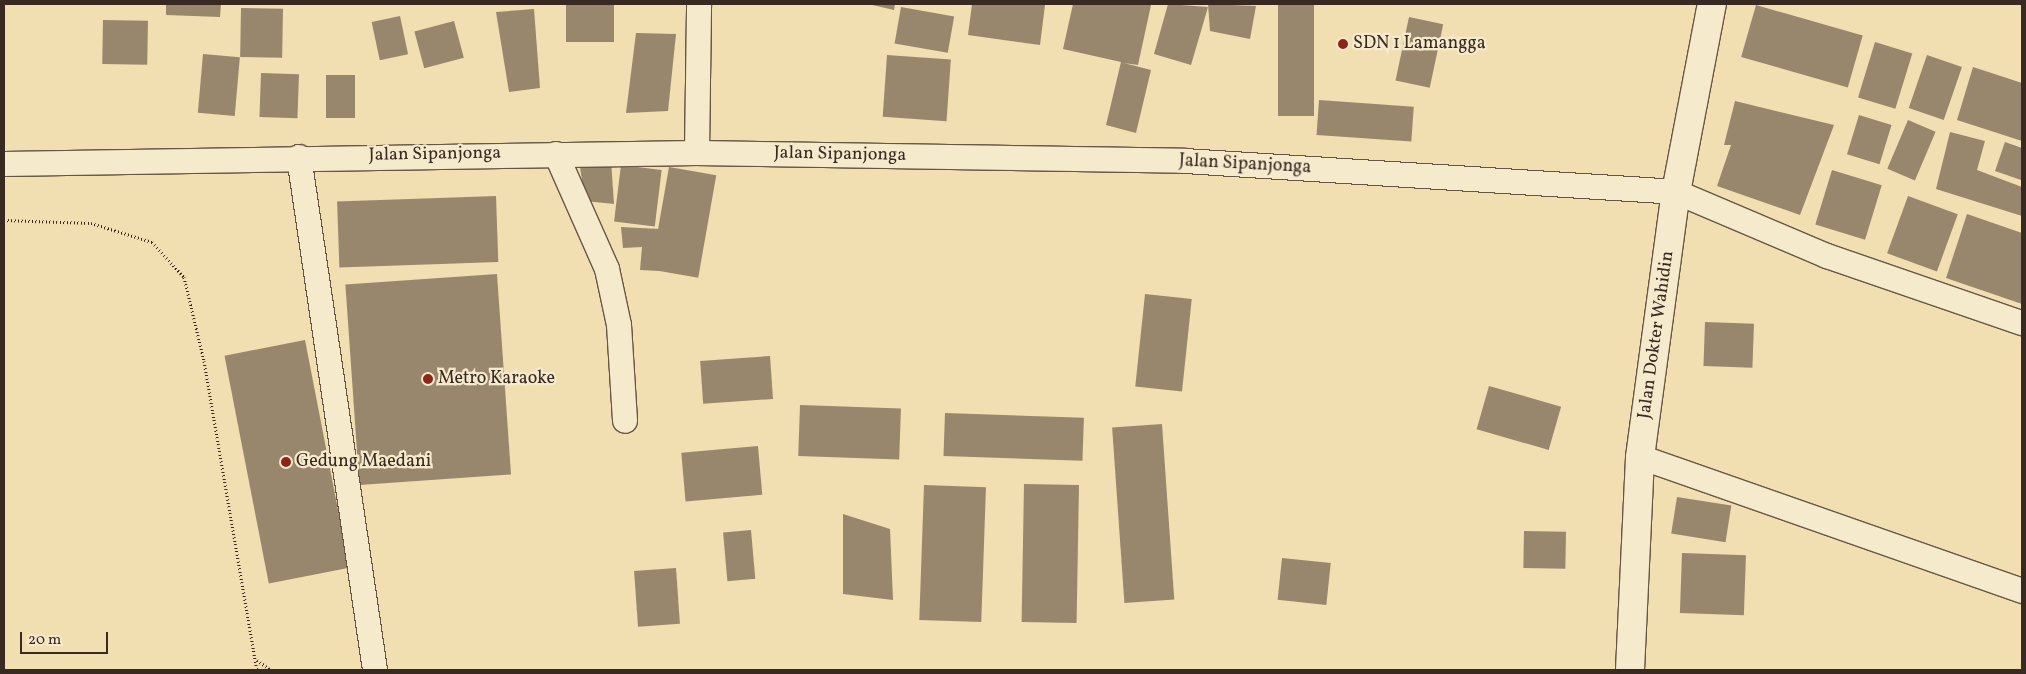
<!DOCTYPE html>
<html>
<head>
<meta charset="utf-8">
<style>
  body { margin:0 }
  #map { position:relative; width:2026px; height:674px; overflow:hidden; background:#f1deb1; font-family:Vollkorn,serif }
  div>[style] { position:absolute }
  .building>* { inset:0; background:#99876d; transform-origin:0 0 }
  .path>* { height:3px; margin-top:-1.5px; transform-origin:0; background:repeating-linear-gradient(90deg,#392923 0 1px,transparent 0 3.5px) }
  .roads { filter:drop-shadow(1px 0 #675646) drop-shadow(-1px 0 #675646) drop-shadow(0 1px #675646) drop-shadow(0 -1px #675646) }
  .minor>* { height:24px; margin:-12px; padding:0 12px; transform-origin:12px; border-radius:12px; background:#f6eacc }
  .tertiary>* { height:28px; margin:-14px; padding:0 14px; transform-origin:14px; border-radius:14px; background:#f6eacc }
  .dots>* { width:14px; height:14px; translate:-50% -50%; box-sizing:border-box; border:2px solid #f6eacc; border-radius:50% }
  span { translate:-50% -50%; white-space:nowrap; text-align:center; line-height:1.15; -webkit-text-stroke:4.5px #f6eacc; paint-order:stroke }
  .poi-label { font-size:18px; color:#392923 }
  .left { translate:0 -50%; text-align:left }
  .street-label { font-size:18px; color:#392923 }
  .frame { position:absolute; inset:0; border:5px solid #392923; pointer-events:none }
  .scale { position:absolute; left:20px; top:632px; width:88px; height:22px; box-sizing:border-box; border:2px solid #392923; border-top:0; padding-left:6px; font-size:15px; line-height:18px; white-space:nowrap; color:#392923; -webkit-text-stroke:4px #f6eacc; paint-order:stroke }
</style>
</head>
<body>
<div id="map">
  <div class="building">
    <div style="clip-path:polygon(166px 4px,221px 4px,220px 17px,166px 15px)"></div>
    <div style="left:566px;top:4px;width:48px;height:38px"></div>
    <div style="clip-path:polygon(868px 4px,895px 4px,894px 10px)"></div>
    <div style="clip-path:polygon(972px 4px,1045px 5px,1040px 45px,968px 35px)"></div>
    <div style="clip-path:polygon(1073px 4px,1151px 5px,1138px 65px,1124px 63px,1151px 70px,1136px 133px,1106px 125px,1121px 62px,1063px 49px)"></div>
    <div style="clip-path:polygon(1168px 4px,1208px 7px,1191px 65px,1154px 54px)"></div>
    <div style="clip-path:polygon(1208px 4px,1256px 6px,1250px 39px,1210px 31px)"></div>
    <div style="left:1278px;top:4px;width:36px;height:112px"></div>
    <div style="left:1756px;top:5px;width:111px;height:54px;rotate:16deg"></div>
    <div style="left:901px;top:7px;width:54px;height:37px;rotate:10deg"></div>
    <div style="left:241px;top:8px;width:42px;height:49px;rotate:1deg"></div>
    <div style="clip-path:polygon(534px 9px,540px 88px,509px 92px,496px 12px)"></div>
    <div style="left:400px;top:16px;width:39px;height:29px;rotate:78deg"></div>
    <div style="left:1409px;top:17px;width:35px;height:65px;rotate:12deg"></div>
    <div style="left:103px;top:20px;width:45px;height:44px;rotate:1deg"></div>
    <div style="left:454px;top:21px;width:38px;height:41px;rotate:75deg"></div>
    <div style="clip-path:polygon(636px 33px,676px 34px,668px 111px,626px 113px)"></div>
    <div style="left:1875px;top:42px;width:39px;height:58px;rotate:17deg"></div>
    <div style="left:203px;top:54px;width:37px;height:59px;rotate:5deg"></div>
    <div style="left:887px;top:55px;width:64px;height:62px;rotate:4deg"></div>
    <div style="left:1927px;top:55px;width:37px;height:56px;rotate:19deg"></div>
    <div style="clip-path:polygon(1973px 67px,2022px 83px,2022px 141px,1957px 120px)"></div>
    <div style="left:261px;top:73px;width:38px;height:44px;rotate:2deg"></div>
    <div style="left:326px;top:75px;width:29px;height:43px"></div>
    <div style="left:1319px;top:100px;width:95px;height:35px;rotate:4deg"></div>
    <div style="clip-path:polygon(1735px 101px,1834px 125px,1800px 215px,1717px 186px,1731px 145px,1724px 145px)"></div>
    <div style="left:1859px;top:115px;width:34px;height:41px;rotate:17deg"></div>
    <div style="left:1908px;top:120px;width:30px;height:53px;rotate:23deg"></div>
    <div style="clip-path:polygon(1950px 132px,1985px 141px,1977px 170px,2022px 187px,2022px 216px,1936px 189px)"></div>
    <div style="clip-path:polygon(2005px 142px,2022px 148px,2021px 180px,1995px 171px)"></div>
    <div style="clip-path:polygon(579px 160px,611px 160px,614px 204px,585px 201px)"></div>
    <div style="left:621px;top:165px;width:41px;height:57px;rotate:7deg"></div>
    <div style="left:669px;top:167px;width:48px;height:104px;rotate:10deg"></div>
    <div style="left:1832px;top:170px;width:52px;height:57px;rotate:17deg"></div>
    <div style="left:496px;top:196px;width:66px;height:159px;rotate:88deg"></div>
    <div style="left:1908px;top:196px;width:53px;height:61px;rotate:20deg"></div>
    <div style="clip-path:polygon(1967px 214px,2022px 233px,2022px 304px,1946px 278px)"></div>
    <div style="clip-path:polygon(621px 227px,660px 229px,660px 271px,640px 270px,642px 247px,623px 248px)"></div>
    <div style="left:497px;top:274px;width:201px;height:152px;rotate:86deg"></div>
    <div style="left:1145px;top:294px;width:47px;height:93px;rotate:6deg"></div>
    <div style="left:1705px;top:322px;width:49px;height:44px;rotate:2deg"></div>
    <div style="left:305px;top:340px;width:232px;height:82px;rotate:79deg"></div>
    <div style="left:770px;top:356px;width:43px;height:70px;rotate:86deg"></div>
    <div style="left:1489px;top:386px;width:75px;height:45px;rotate:16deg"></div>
    <div style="left:800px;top:405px;width:101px;height:51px;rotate:2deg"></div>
    <div style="left:945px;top:413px;width:139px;height:43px;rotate:2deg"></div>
    <div style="left:1162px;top:424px;width:176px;height:50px;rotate:86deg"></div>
    <div style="left:758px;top:446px;width:49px;height:77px;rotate:85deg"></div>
    <div style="left:1024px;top:484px;width:55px;height:138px;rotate:1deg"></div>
    <div style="left:924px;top:485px;width:62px;height:135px;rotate:2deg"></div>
    <div style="left:1677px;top:497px;width:55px;height:37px;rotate:9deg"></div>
    <div style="clip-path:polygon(843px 514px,890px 529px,893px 600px,843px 594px)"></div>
    <div style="left:751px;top:530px;width:49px;height:28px;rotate:85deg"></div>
    <div style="left:1524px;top:531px;width:42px;height:37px;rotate:1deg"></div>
    <div style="left:1682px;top:553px;width:64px;height:60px;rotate:2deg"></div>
    <div style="left:1282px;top:558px;width:49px;height:42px;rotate:6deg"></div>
    <div style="left:676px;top:568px;width:56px;height:42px;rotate:86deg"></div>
  </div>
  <div class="path">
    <div style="left:4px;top:220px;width:87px;rotate:2deg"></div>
    <div style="left:91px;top:223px;width:64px;rotate:17.3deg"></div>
    <div style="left:152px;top:242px;width:47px;rotate:47.6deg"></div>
    <div style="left:184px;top:277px;width:86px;rotate:76.6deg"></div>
    <div style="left:204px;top:361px;width:314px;rotate:80.3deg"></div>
    <div style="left:257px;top:660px;width:17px;rotate:36deg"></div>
  </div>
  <div class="roads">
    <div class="minor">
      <div style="left:697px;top:153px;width:149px;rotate:-89.2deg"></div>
      <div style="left:556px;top:154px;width:126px;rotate:66.1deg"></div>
      <div style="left:607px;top:269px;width:57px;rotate:77.9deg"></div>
      <div style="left:619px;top:325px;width:96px;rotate:86.4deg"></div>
      <div style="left:299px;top:157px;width:519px;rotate:81.57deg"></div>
      <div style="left:4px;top:164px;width:693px;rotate:-0.91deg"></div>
      <div style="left:697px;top:153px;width:488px;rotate:0.9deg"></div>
      <div style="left:1185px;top:161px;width:492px;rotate:3.6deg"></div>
      <div style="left:1676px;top:192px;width:164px;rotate:23deg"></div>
      <div style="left:1827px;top:256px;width:206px;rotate:19deg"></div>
      <div style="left:1640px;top:457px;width:405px;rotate:19.3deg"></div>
    </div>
    <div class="tertiary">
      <div style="left:1630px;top:670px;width:213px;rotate:-87.3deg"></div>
      <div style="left:1640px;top:457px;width:267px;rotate:-82.3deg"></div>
      <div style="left:1676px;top:192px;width:191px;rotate:-79.2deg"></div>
    </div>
  </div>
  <div class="dots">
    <div style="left:1343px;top:44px;background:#8f2418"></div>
    <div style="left:428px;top:379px;background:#8f2418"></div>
    <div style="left:286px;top:462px;background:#8f2418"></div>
  </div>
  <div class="poi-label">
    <span class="left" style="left:1353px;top:44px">SDN 1 Lamangga</span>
    <span class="left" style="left:438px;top:379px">Metro Karaoke</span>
    <span class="left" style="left:296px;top:462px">Gedung Maedani</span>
  </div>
  <div class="street-label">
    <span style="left:435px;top:155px;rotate:-1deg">Jalan Sipanjonga</span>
    <span style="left:840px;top:155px;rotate:1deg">Jalan Sipanjonga</span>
    <span style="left:1245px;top:165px;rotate:3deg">Jalan Sipanjonga</span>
    <span style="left:1657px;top:335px;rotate:-82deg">Jalan Dokter Wahidin</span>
  </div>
  <div class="frame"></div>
  <div class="scale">20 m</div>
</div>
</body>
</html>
